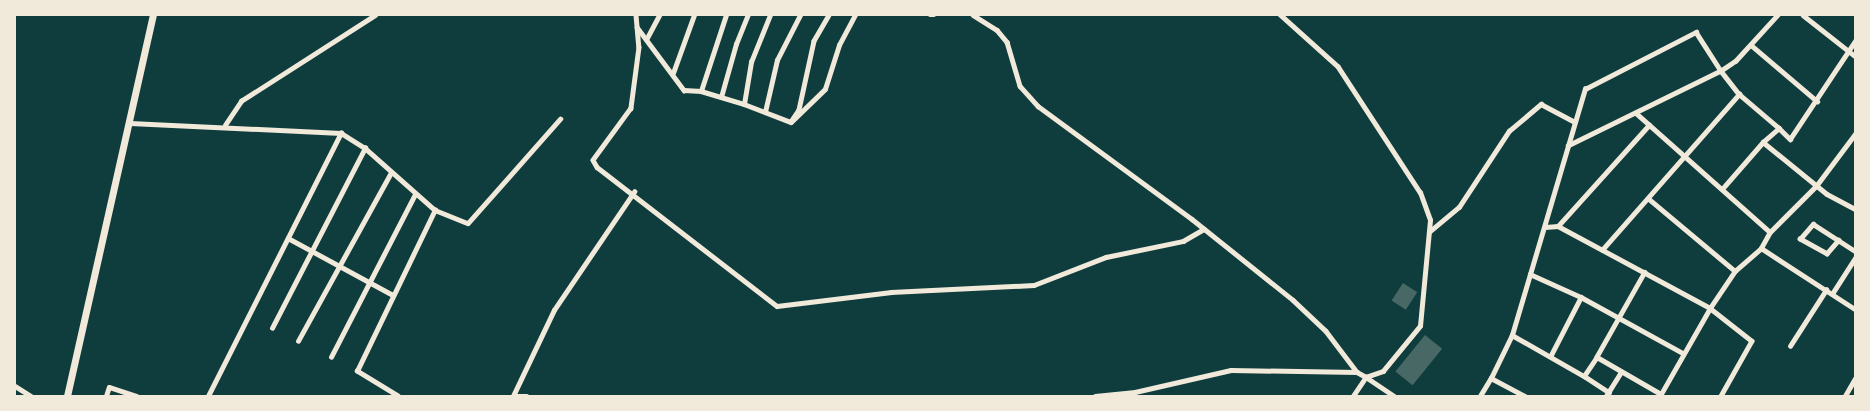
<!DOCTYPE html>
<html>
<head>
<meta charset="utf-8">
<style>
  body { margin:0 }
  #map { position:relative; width:1870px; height:411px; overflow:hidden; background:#0f3d3e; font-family:"Titillium Web",sans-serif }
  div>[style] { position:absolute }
  .building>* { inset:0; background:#486865; transform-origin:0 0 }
  .minor>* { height:4.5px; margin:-2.25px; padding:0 2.25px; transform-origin:2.25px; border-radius:2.25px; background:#f1e9da }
  .primary>* { height:7px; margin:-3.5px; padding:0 3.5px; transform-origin:3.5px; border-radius:3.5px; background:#f1e9da }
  span { translate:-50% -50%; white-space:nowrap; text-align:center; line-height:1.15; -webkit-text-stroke:5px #f1e9da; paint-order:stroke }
  .frame { position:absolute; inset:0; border:16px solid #f1e9da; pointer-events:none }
</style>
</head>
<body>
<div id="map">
  <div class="building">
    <div style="left:1403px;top:283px;width:17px;height:21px;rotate:33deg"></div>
    <div style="left:1425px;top:335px;width:22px;height:47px;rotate:39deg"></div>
  </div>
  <div class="minor">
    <div style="left:636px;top:15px;width:32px;rotate:85deg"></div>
    <div style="left:639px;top:47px;width:62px;rotate:97.5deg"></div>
    <div style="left:631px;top:108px;width:64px;rotate:126.2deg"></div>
    <div style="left:593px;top:160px;width:8px;rotate:60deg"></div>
    <div style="left:597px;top:167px;width:227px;rotate:37.7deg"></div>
    <div style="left:777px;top:306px;width:115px;rotate:-7deg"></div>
    <div style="left:891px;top:292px;width:143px;rotate:-2.8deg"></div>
    <div style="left:1034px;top:285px;width:77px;rotate:-21.3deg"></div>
    <div style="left:1106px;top:257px;width:79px;rotate:-11.7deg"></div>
    <div style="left:1183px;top:241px;width:24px;rotate:-30deg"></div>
    <div style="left:829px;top:15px;width:30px;rotate:120deg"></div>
    <div style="left:814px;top:41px;width:71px;rotate:102.3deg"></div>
    <div style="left:799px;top:110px;width:14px;rotate:124deg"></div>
    <div style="left:791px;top:122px;width:47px;rotate:-44.1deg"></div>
    <div style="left:825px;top:89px;width:46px;rotate:-72.3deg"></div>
    <div style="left:839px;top:45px;width:34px;rotate:-62deg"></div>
    <div style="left:930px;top:15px;width:4px"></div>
    <div style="left:973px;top:15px;width:28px;rotate:32deg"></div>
    <div style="left:997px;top:30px;width:16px;rotate:50deg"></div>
    <div style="left:1007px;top:42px;width:46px;rotate:73.5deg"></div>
    <div style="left:1020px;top:86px;width:27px;rotate:48deg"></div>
    <div style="left:1038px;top:106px;width:191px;rotate:36.3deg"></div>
    <div style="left:1192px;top:219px;width:129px;rotate:38.7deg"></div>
    <div style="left:1293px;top:300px;width:45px;rotate:43.2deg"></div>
    <div style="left:1326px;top:331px;width:51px;rotate:52.9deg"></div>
    <div style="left:1357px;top:372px;width:10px;rotate:29deg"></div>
    <div style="left:1366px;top:377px;width:18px;rotate:-19deg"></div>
    <div style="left:1383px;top:371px;width:58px;rotate:-50.6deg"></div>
    <div style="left:1420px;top:326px;width:106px;rotate:-84.6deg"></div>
    <div style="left:1430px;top:220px;width:29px;rotate:-110deg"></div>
    <div style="left:1420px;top:193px;width:150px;rotate:-123.1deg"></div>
    <div style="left:1338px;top:67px;width:78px;rotate:-138.1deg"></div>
    <div style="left:1778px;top:15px;width:62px;rotate:132.4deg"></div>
    <div style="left:1736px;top:61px;width:18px;rotate:146deg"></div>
    <div style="left:1721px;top:71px;width:29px;rotate:52deg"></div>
    <div style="left:1739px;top:94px;width:52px;rotate:40.4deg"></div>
    <div style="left:1803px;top:15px;width:66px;rotate:38.3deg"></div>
    <div style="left:637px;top:27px;width:79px;rotate:53.3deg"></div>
    <div style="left:684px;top:90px;width:17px;rotate:3deg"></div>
    <div style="left:701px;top:91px;width:45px;rotate:16.8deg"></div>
    <div style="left:744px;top:104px;width:50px;rotate:21deg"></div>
    <div style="left:647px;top:38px;width:26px;rotate:-62deg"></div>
    <div style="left:1751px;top:45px;width:87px;rotate:40.3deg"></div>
    <div style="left:673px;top:73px;width:62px;rotate:-70.1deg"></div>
    <div style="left:701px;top:91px;width:80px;rotate:-71.8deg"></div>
    <div style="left:721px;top:97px;width:55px;rotate:-74.2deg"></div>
    <div style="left:736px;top:44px;width:31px;rotate:-68deg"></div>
    <div style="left:744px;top:104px;width:43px;rotate:-80.5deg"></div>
    <div style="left:751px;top:62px;width:51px;rotate:-68deg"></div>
    <div style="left:765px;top:112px;width:53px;rotate:-77deg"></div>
    <div style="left:777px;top:60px;width:51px;rotate:-62.9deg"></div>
    <div style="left:1636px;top:113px;width:179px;rotate:41.6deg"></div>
    <div style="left:130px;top:123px;width:211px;rotate:2.7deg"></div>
    <div style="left:341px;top:133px;width:28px;rotate:32deg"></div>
    <div style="left:365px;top:148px;width:94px;rotate:41.5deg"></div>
    <div style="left:435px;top:210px;width:35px;rotate:22deg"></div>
    <div style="left:468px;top:223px;width:139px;rotate:-48.5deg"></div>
    <div style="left:225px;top:125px;width:29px;rotate:-56deg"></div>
    <div style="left:241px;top:101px;width:159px;rotate:-32.7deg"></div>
    <div style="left:1763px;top:142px;width:21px;rotate:-41deg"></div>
    <div style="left:1779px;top:128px;width:16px;rotate:45deg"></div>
    <div style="left:1790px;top:139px;width:118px;rotate:-56.4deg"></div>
    <div style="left:1723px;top:188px;width:61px;rotate:-49deg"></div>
    <div style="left:1763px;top:142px;width:82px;rotate:39.1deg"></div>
    <div style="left:1827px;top:194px;width:32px;rotate:28deg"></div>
    <div style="left:1649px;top:199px;width:112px;rotate:39.9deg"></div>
    <div style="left:1558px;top:226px;width:136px;rotate:-48deg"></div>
    <div style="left:1545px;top:227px;width:13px;rotate:-4deg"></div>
    <div style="left:1558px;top:226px;width:173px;rotate:28.3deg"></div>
    <div style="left:1710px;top:308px;width:45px;rotate:-56deg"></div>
    <div style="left:1735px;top:271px;width:35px;rotate:-41deg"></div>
    <div style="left:1761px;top:248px;width:112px;rotate:33deg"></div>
    <div style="left:1429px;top:232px;width:39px;rotate:-40deg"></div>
    <div style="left:1459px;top:207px;width:91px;rotate:-56.7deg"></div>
    <div style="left:1509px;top:131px;width:42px;rotate:-40.2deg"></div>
    <div style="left:1541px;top:104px;width:38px;rotate:28deg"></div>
    <div style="left:288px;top:238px;width:119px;rotate:28.5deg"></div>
    <div style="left:1839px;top:240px;width:18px;rotate:131deg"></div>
    <div style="left:1827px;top:254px;width:31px;rotate:-151deg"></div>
    <div style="left:1800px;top:239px;width:20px;rotate:-49deg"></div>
    <div style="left:1813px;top:224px;width:50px;rotate:32.7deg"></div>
    <div style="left:1761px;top:248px;width:18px;rotate:-61deg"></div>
    <div style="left:1770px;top:232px;width:65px;rotate:-45deg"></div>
    <div style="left:1816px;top:186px;width:65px;rotate:-53.1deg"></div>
    <div style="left:1602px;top:250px;width:208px;rotate:-48.7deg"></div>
    <div style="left:1645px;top:272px;width:98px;rotate:119.5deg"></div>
    <div style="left:1597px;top:357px;width:74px;rotate:30deg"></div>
    <div style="left:1661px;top:394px;width:99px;rotate:-60.3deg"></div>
    <div style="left:1710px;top:308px;width:53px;rotate:38.2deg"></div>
    <div style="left:1752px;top:341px;width:63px;rotate:119.4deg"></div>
    <div style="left:1530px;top:274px;width:56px;rotate:24.3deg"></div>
    <div style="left:1581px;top:297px;width:116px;rotate:28.8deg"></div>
    <div style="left:1832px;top:294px;width:43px;rotate:-57.4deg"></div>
    <div style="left:272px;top:328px;width:203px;rotate:-62.7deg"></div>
    <div style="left:1512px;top:335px;width:83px;rotate:29.7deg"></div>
    <div style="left:1584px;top:376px;width:23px;rotate:-56deg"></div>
    <div style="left:298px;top:341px;width:191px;rotate:-61.1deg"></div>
    <div style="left:1790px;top:346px;width:67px;rotate:-57.3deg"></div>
    <div style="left:1551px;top:355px;width:65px;rotate:-62.7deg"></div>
    <div style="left:331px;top:357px;width:183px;rotate:-62.7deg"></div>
    <div style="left:1584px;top:376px;width:30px;rotate:33deg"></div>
    <div style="left:1491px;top:378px;width:48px;rotate:-64deg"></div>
    <div style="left:1512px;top:335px;width:257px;rotate:-73.5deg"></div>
    <div style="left:1585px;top:89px;width:125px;rotate:-27.2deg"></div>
    <div style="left:1696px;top:32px;width:46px;rotate:57.3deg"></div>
    <div style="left:1721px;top:71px;width:170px;rotate:153.9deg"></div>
    <div style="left:15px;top:386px;width:19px;rotate:32deg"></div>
    <div style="left:106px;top:396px;width:9px;rotate:-72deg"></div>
    <div style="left:109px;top:387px;width:29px;rotate:18deg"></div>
    <div style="left:208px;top:396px;width:295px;rotate:-63.2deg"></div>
    <div style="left:398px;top:396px;width:48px;rotate:-148.6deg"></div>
    <div style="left:357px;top:371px;width:179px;rotate:-64.2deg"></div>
    <div style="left:513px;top:396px;width:95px;rotate:-64.5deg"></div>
    <div style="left:554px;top:310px;width:143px;rotate:-55.9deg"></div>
    <div style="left:517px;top:396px;width:10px"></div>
    <div style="left:1095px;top:396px;width:40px;rotate:-5.7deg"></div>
    <div style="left:1135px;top:392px;width:98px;rotate:-12.9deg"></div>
    <div style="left:1231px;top:370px;width:126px;rotate:0.9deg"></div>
    <div style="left:1353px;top:396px;width:23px;rotate:-56deg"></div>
    <div style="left:1366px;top:377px;width:34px;rotate:34deg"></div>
    <div style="left:1480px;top:396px;width:21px;rotate:-59deg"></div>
    <div style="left:1491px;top:378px;width:38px;rotate:28deg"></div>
    <div style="left:1606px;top:396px;width:28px;rotate:-58deg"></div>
    <div style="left:1845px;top:396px;width:20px;rotate:-60deg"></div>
  </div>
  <div class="primary">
    <div style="left:67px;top:396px;width:391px;rotate:-77.3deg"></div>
  </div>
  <div class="frame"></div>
</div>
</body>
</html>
